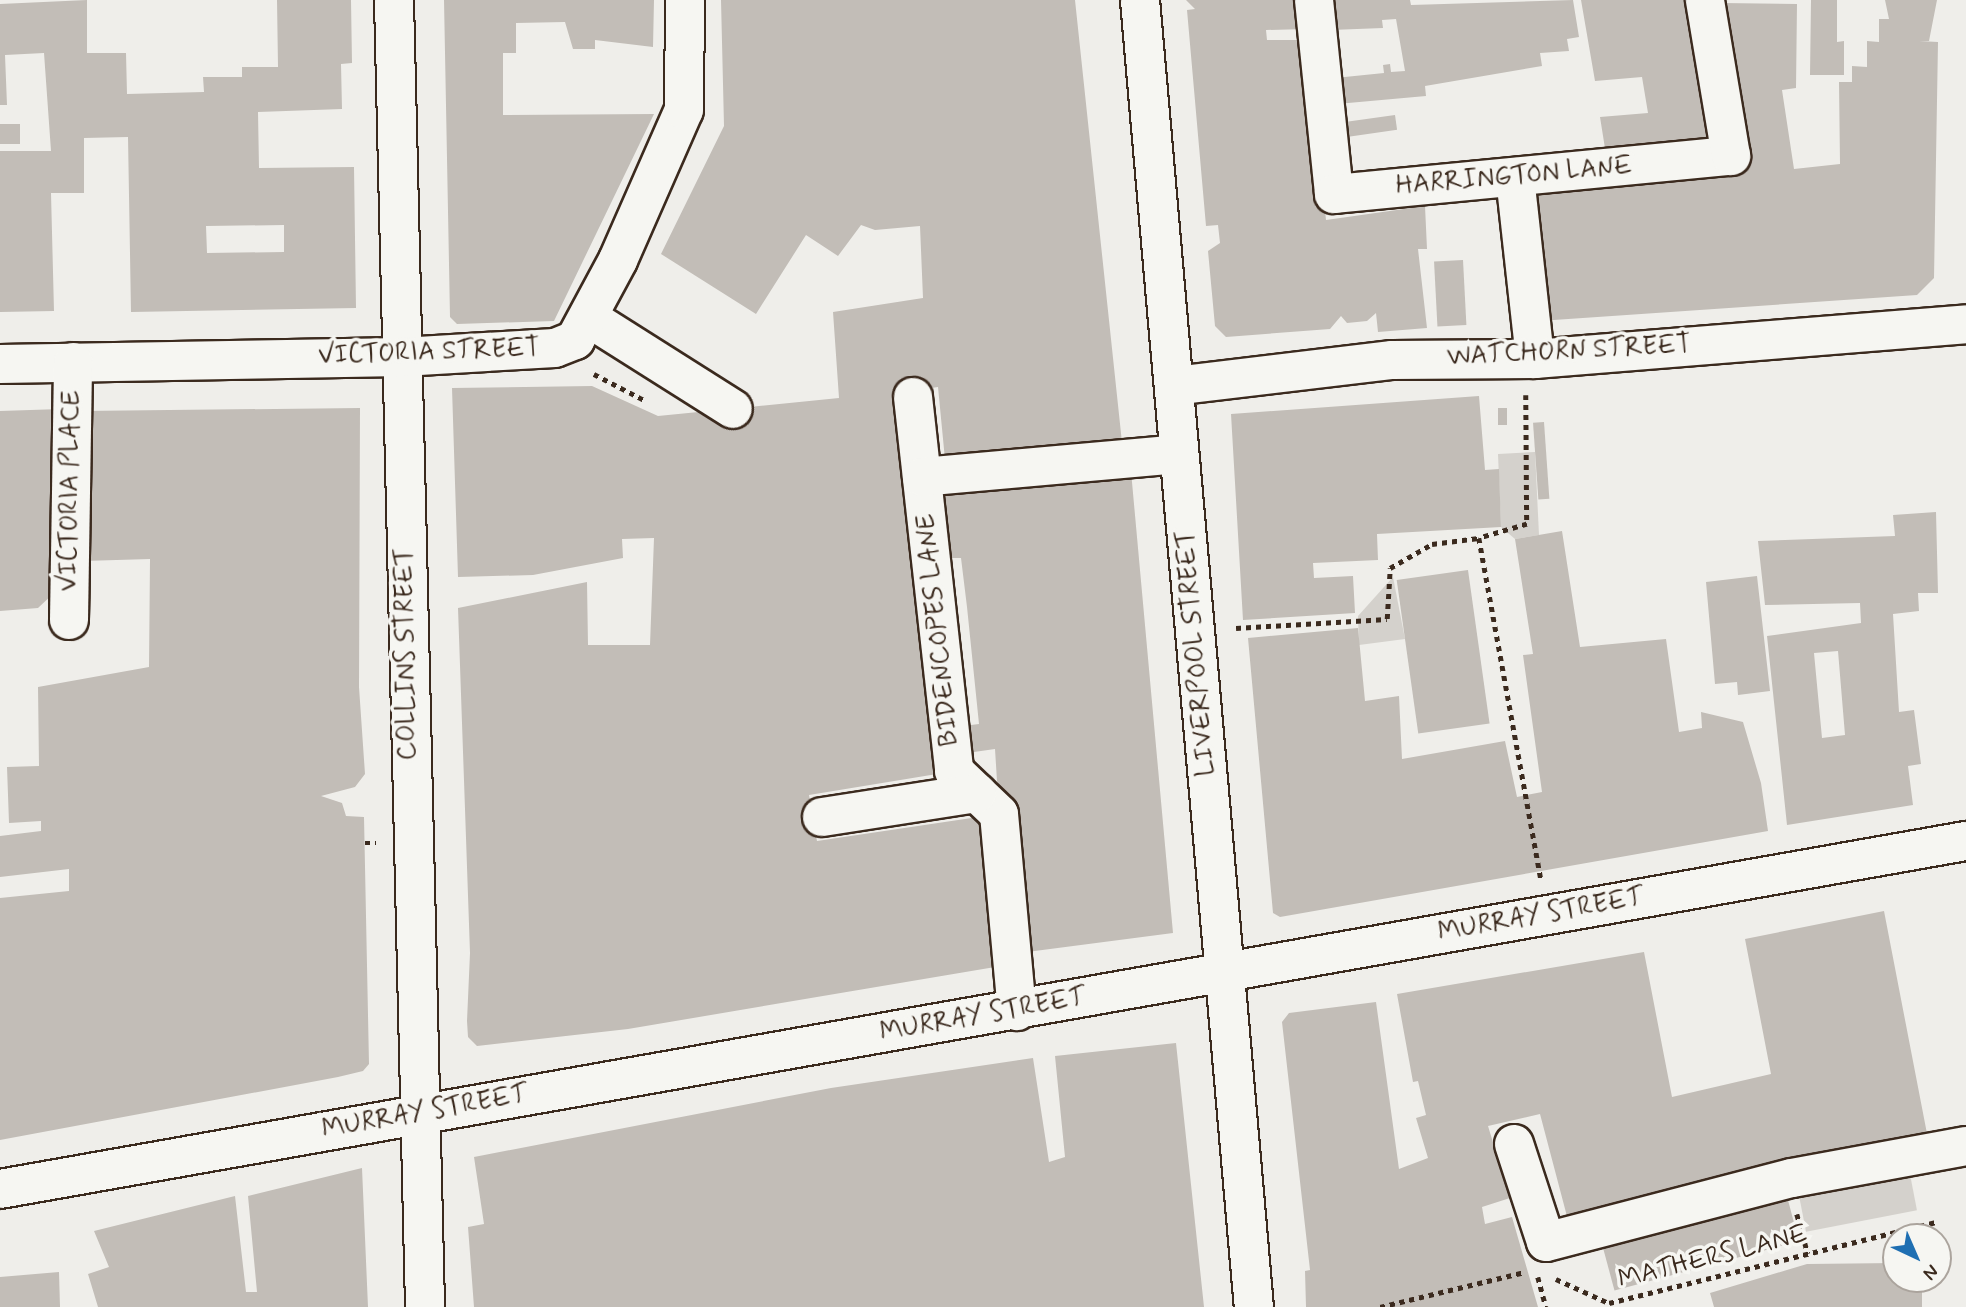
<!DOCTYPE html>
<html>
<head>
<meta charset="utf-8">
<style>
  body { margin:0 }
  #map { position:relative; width:1966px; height:1307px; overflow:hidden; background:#efeeea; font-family:Mynerve,sans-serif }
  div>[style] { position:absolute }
  .green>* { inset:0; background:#d4d1cc; transform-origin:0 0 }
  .building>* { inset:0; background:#c2bdb7; transform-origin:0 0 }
  .path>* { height:4.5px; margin-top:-2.25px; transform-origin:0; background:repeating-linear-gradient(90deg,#3b2a1e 0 5px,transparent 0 10px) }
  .roads { filter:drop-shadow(2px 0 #3b2a1e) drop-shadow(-2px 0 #3b2a1e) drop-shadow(0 2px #3b2a1e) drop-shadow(0 -2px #3b2a1e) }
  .minor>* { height:38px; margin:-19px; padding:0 19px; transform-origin:19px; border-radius:19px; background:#f6f6f2 }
  .major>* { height:38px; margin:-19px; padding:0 19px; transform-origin:19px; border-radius:19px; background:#f6f6f2 }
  span { translate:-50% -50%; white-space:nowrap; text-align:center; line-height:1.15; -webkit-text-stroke:7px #f6f6f2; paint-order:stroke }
  .street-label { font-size:26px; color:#3b2a1e }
  .north { position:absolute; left:1882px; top:1223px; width:70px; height:70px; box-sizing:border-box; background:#f6f6f2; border:2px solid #aba49d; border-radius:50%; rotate:136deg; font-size:19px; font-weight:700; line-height:28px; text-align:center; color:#3b2a1e }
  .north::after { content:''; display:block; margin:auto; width:24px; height:32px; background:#1f6fb2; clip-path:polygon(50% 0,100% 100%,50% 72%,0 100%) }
</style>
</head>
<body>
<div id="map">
  <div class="green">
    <div style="clip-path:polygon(1535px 452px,1539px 535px,1515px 539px,1501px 527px,1498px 454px)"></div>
    <div style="clip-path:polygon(1393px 577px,1405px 639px,1359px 645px,1358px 616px)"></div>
    <div style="left:1908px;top:1164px;width:47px;height:113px;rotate:79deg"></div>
  </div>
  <div class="building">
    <div style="clip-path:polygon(evenodd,87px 0,87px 53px,126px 53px,127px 94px,204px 92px,203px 77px,242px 77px,242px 67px,278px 67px,277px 0,351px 0,352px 63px,341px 64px,342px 109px,258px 112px,259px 168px,354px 167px,356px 308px,131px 312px,128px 137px,84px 138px,84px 193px,51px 193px,54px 311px,0 312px,0 151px,51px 151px,44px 53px,5px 55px,7px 105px,0 105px,0 4px,87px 0,284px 225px,284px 252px,207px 253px,206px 226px,284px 225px)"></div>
    <div style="clip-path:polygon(444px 0,654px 0,653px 47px,595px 40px,595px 49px,573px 49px,565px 22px,516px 23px,516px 53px,503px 53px,503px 115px,654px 114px,554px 321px,457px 324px,450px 317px)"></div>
    <div style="clip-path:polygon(721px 0,1075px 0,1123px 452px,946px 470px,938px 387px,904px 392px,943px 773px,809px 795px,817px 841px,985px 816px,1001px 966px,628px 1029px,477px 1046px,468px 1037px,467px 1021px,470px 953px,458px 608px,587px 582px,588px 645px,650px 645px,654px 538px,622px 539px,623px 558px,533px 575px,458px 577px,452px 388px,592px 386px,658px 416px,839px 398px,833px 312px,923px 298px,920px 226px,875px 230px,861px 225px,838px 256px,806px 235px,756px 314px,661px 254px,724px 126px)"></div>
    <div style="clip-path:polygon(1186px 0,1303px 0,1306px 29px,1266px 30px,1267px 40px,1300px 40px,1310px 62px,1326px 220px,1425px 206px,1427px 249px,1418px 249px,1427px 328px,1378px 332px,1376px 313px,1367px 321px,1347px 323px,1341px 316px,1330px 329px,1226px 337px,1215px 326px,1208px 251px,1220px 243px,1218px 225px,1206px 226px,1187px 10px,1195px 9px)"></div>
    <div style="clip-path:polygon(1328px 0,1410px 0,1411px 5px,1573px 0,1579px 37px,1567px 39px,1569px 51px,1540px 53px,1542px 66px,1425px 86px,1426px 96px,1337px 104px,1335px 78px,1384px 73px,1383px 65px,1390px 64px,1391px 72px,1405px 71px,1396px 19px,1382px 20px,1383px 28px,1331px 30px)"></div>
    <div style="clip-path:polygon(1581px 0,1695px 0,1719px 139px,1607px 161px,1600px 117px,1648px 113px,1642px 77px,1595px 81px)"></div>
    <div style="clip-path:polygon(1811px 0,1837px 0,1837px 42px,1844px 41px,1844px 75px,1810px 75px)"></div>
    <div style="clip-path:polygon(1885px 0,1937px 0,1929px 41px,1919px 41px,1938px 42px,1934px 278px,1917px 295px,1539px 321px,1527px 196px,1745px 173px,1721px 3px,1797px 4px,1796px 88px,1782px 90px,1794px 169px,1840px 164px,1839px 82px,1852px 82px,1852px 66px,1867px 67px,1867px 41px,1879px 42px,1879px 19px,1889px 19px)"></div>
    <div style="left:1395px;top:115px;width:15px;height:56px;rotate:82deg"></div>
    <div style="left:0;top:124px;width:20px;height:20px"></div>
    <div style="left:1463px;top:260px;width:65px;height:29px;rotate:87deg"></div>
    <div style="clip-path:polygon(1479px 396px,1485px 470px,1499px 469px,1501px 527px,1377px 534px,1378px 560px,1313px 563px,1314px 578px,1353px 576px,1355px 613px,1243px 620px,1231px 414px)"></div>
    <div style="clip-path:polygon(360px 408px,359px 687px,365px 774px,355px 787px,321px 796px,342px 803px,346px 816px,364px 817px,369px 1064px,363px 1071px,338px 1077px,0 1140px,0 898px,69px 891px,69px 869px,0 877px,0 836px,41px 831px,41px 821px,9px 823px,7px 767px,39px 766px,38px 687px,149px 667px,150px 559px,83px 561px,82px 411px)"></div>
    <div style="left:1498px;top:408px;width:9px;height:17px"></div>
    <div style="clip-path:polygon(61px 409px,56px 591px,38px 608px,0 611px,0 411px)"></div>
    <div style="left:1544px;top:422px;width:77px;height:11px;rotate:86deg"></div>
    <div style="clip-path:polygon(1131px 471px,1173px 933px,1027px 952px,1012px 812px,997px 781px,995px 749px,967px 753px,963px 726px,979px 724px,967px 607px,961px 558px,945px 558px,937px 491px)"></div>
    <div style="clip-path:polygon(evenodd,1936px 512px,1938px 593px,1918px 593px,1919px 611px,1893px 614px,1899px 712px,1914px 710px,1921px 764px,1908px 766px,1913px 805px,1787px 825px,1767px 636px,1861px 623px,1860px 603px,1765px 605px,1758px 541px,1895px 536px,1893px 515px,1936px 512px,1838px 651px,1845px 735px,1822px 738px,1814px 653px,1838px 651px)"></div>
    <div style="clip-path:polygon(1562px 531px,1580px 647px,1666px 639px,1679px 732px,1702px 728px,1701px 712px,1743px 722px,1761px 783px,1768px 831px,1280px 917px,1273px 913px,1248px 638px,1358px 628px,1365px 701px,1399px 696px,1402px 759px,1505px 741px,1517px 797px,1542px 792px,1523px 655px,1533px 654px,1515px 539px)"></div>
    <div style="left:1468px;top:570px;width:155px;height:72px;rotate:82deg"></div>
    <div style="clip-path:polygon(1757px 576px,1770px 691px,1738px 695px,1737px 682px,1715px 684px,1706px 582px)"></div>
    <div style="clip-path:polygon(1884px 911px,1929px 1144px,1569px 1224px,1540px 1114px,1488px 1126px,1510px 1198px,1482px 1207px,1485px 1224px,1512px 1217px,1538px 1307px,1306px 1307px,1305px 1271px,1310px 1270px,1282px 1022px,1289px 1013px,1376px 1002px,1399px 1169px,1428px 1158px,1416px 1118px,1426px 1115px,1418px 1081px,1413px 1082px,1397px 994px,1644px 952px,1672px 1097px,1771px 1074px,1745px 939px)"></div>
    <div style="clip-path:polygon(1176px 1043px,1204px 1307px,474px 1307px,468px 1227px,484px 1224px,474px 1157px,831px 1088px,1033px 1058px,1049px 1162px,1065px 1157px,1055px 1056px)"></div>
    <div style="clip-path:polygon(362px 1168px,368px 1307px,98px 1307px,88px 1274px,109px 1267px,94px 1231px,235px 1196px,246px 1292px,257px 1292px,248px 1196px)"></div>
    <div style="left:1785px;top:1189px;width:54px;height:191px;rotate:75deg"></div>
    <div style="clip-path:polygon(1896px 1263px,1896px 1279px,1922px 1279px,1922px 1307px,1714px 1307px,1710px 1293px,1807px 1264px)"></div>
    <div style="clip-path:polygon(59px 1272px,60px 1307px,0 1307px,0 1277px)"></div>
  </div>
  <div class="path">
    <div style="left:594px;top:374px;width:59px;rotate:27.4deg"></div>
    <div style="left:1526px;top:395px;width:129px;rotate:89.6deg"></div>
    <div style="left:1527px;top:524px;width:50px;rotate:163.7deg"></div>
    <div style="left:1479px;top:538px;width:348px;rotate:79.7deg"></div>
    <div style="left:1236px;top:628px;width:151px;rotate:-3.4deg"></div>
    <div style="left:1387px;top:619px;width:51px;rotate:-86.6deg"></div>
    <div style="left:1390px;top:568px;width:48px;rotate:-29.7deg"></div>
    <div style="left:1432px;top:544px;width:47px;rotate:-7.3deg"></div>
    <div style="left:365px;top:843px;width:11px"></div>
    <div style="left:1797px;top:1214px;width:41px;rotate:74.6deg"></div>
    <div style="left:1538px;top:1277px;width:31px;rotate:75deg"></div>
    <div style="left:1556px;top:1279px;width:58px;rotate:24.4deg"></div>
    <div style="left:1609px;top:1303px;width:338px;rotate:-13.9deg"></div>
    <div style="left:1380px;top:1307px;width:149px;rotate:-13.6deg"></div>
  </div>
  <div class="roads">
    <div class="minor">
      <div style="left:394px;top:0;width:1307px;rotate:88.64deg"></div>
      <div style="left:1314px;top:0;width:195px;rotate:84.1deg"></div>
      <div style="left:1334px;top:194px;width:399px;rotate:-5.5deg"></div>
      <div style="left:1731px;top:156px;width:158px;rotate:-99.5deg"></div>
      <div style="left:1515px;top:177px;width:183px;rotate:83.7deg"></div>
      <div style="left:589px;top:318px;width:170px;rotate:32.3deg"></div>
      <div style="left:0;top:364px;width:402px;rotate:-1deg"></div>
      <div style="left:402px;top:357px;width:153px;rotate:-3.4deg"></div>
      <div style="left:555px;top:348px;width:22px;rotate:-22deg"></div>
      <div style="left:575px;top:340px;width:91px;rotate:-61.7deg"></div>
      <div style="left:618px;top:260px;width:164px;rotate:-66.3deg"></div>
      <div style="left:684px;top:110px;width:110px;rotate:-89.5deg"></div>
      <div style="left:1174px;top:386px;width:220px;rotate:-6.8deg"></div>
      <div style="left:1392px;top:360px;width:143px;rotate:-0.4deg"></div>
      <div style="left:1535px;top:359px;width:432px;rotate:-4.6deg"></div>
      <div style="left:913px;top:397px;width:376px;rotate:83.7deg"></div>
      <div style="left:954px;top:771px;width:62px;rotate:43.7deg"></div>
      <div style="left:999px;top:814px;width:198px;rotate:84.8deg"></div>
      <div style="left:922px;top:477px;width:258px;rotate:-5.1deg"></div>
      <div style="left:69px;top:620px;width:258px;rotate:-89.1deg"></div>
      <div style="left:822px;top:817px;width:157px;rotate:-8.8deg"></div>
      <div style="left:1514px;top:1144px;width:103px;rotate:71.9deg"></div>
      <div style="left:1546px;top:1242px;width:254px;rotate:-14.6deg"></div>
      <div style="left:1792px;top:1178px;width:177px;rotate:-10.4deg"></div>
    </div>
    <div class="major">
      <div style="left:1140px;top:0;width:1312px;rotate:85.02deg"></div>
      <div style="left:0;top:1189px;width:1997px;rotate:-10.04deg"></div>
    </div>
  </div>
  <div class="street-label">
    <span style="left:1514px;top:177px;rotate:-5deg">HARRINGTON LANE</span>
    <span style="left:1569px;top:352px;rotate:-3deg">WATCHORN STREET</span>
    <span style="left:429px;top:353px;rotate:-2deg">VICTORIA STREET</span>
    <span style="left:71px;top:491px;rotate:-89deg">VICTORIA PLACE</span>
    <span style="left:939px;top:630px;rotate:-96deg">BIDENCOPES LANE</span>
    <span style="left:1197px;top:653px;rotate:-95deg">LIVERPOOL STREET</span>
    <span style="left:407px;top:654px;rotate:-91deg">COLLINS STREET</span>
    <span style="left:1541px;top:916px;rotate:-10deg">MURRAY STREET</span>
    <span style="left:983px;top:1016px;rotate:-10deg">MURRAY STREET</span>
    <span style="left:425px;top:1113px;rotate:-10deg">MURRAY STREET</span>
    <span style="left:1713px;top:1258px;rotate:-14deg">MATHERS LANE</span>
  </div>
  <div class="north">N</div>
</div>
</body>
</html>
